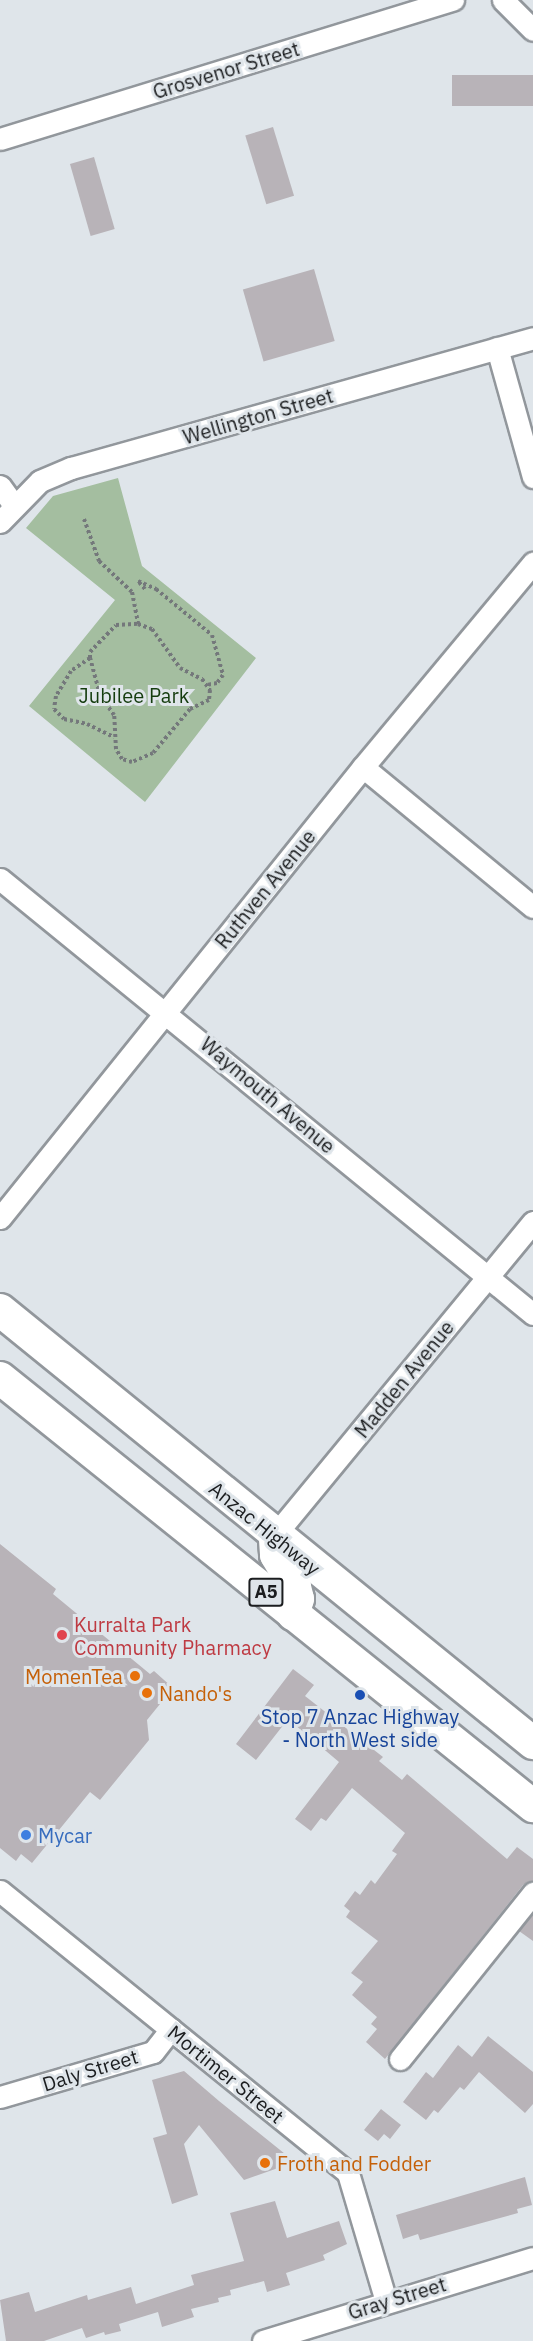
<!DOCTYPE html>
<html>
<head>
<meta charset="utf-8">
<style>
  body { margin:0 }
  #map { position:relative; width:533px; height:2341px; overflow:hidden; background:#dfe5ea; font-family:"IBM Plex Sans",sans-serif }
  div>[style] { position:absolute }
  .green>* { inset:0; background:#a4bea0 }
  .building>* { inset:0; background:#b8b3b8; transform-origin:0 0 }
  .path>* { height:4px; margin-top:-2px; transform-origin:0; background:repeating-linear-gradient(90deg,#74787b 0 3px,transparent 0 6px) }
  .roads { filter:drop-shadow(2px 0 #92979c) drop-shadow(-2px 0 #92979c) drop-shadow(0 2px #92979c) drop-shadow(0 -2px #92979c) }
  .minor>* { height:21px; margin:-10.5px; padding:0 10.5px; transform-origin:10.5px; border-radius:10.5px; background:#fff }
  .highway>* { height:32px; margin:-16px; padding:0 16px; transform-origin:16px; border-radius:16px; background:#fff }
  .dots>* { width:16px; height:16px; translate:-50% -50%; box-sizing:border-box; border:3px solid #dfe5ea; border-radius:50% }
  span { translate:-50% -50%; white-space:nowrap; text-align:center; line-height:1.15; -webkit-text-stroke:6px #dfe5ea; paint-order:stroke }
  .shield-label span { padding:2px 4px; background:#dfe5ea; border:2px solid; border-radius:4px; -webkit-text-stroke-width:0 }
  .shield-label { font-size:18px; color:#1b1d1f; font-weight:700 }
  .street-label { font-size:20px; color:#1b1d1f }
  .park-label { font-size:20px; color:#143c0e }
  .health-label { font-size:20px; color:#be3a42 }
  .left { translate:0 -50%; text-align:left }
  .food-label { font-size:20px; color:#c56008 }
  .right { translate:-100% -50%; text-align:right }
  .transit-label { font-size:20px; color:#164399 }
  .shop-label { font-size:20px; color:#366cbe }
</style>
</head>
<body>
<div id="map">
  <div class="green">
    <div style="clip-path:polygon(118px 478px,142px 566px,256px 658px,145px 802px,29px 706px,115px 600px,26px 528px,53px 496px)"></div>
  </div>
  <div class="building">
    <div style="left:533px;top:75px;width:31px;height:81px;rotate:90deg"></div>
    <div style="left:273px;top:127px;width:72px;height:29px;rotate:73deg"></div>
    <div style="left:94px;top:157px;width:75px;height:25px;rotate:74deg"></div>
    <div style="left:314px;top:269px;width:75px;height:74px;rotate:74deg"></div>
    <div style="clip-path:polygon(0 1544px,56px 1589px,53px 1594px,150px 1674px,154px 1671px,173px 1688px,147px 1720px,149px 1740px,100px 1800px,90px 1792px,32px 1863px,21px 1854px,16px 1861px,0 1848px)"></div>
    <div style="clip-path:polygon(293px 1669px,314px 1685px,305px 1696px,383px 1757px,379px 1761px,402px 1780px,407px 1774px,507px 1859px,517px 1847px,533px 1859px,533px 1881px,523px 1885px,385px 2059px,366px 2042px,377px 2029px,371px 2024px,377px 2017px,352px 1995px,363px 1982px,351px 1973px,378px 1941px,346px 1917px,350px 1911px,344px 1906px,355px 1891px,360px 1895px,371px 1880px,375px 1884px,397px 1854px,392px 1851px,405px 1833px,352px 1788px,326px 1821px,321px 1818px,311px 1831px,295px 1819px,339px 1762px,288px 1719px,256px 1760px,236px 1744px)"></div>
    <div style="clip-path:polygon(533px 1913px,533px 1941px,519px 1931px)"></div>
    <div style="clip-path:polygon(488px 2036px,533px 2072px,533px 2104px,525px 2113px,479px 2072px,464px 2090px,460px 2087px,438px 2113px,434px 2110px,426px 2120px,403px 2102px,426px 2072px,433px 2078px,458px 2045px,472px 2057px)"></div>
    <div style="clip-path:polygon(184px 2071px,219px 2101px,295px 2162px,244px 2180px,199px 2125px,184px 2144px,198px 2195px,172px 2204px,153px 2138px,167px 2134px,152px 2080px)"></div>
    <div style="clip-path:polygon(381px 2109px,401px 2125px,390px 2139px,384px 2134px,378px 2141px,364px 2130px)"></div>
    <div style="clip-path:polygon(525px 2177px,532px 2205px,517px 2209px,518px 2213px,420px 2240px,418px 2234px,403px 2239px,396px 2215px)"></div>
    <div style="clip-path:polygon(275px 2201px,287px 2238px,339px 2221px,347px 2244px,323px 2255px,325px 2260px,286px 2273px,290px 2285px,267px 2292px,264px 2281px,230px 2290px,231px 2295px,218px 2298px,219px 2302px,191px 2309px,194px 2317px,162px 2327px,158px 2312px,119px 2324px,121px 2331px,105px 2335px,104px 2332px,86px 2338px,82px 2328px,44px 2341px,6px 2341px,0 2300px,29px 2292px,35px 2312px,87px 2295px,88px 2300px,131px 2287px,136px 2304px,194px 2285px,191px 2275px,244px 2261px,230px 2213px)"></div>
  </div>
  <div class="path">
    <div style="left:84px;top:519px;width:45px;rotate:70.3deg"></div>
    <div style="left:99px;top:561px;width:45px;rotate:43.2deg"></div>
    <div style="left:132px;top:592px;width:33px;rotate:79deg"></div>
    <div style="left:138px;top:624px;width:15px;rotate:20deg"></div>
    <div style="left:152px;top:629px;width:48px;rotate:54.3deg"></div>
    <div style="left:180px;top:668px;width:25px;rotate:27deg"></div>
    <div style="left:202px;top:679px;width:14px;rotate:54deg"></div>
    <div style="left:210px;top:690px;width:10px;rotate:96deg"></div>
    <div style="left:209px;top:700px;width:21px;rotate:155deg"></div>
    <div style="left:190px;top:709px;width:57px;rotate:130.1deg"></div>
    <div style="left:153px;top:753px;width:23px;rotate:157deg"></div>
    <div style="left:132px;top:762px;width:10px;rotate:-163deg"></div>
    <div style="left:122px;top:759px;width:12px;rotate:-121deg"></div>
    <div style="left:116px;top:749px;width:34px;rotate:-93deg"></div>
    <div style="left:114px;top:715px;width:24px;rotate:-125deg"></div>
    <div style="left:100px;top:695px;width:38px;rotate:-105deg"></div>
    <div style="left:90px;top:658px;width:6px;rotate:-90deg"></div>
    <div style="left:90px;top:652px;width:37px;rotate:-46deg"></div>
    <div style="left:116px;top:625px;width:22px;rotate:-3deg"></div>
    <div style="left:145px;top:589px;width:11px;rotate:-131deg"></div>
    <div style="left:138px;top:581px;width:20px;rotate:24deg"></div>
    <div style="left:156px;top:589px;width:72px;rotate:39.4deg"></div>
    <div style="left:212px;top:635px;width:41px;rotate:74.6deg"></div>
    <div style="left:223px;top:675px;width:10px;rotate:127deg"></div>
    <div style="left:217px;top:683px;width:10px;rotate:169deg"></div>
    <div style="left:90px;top:658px;width:23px;rotate:146deg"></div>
    <div style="left:71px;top:671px;width:29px;rotate:121deg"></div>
    <div style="left:56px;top:696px;width:13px;rotate:99deg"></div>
    <div style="left:54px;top:709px;width:14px;rotate:45deg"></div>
    <div style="left:64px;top:719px;width:24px;rotate:12deg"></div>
    <div style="left:87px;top:724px;width:30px;rotate:26deg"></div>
  </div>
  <div class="roads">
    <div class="minor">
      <div style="left:503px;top:0;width:42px;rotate:45deg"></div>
      <div style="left:0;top:139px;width:474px;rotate:-17.1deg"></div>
      <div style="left:497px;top:348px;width:134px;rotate:74.4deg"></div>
      <div style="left:0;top:486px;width:24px;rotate:54deg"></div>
      <div style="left:0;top:522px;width:57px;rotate:-45.7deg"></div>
      <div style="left:40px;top:481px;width:34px;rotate:-23deg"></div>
      <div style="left:71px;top:468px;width:480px;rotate:-15.7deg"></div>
      <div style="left:363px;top:767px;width:220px;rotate:39.5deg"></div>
      <div style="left:0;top:879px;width:688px;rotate:39.22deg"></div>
      <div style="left:0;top:1218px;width:579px;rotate:-51.17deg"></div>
      <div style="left:363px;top:767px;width:266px;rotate:-50.2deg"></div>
      <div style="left:274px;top:1536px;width:407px;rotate:-50.5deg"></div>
      <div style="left:0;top:1891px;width:448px;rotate:39deg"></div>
      <div style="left:348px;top:2173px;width:134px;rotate:73.5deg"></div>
      <div style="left:400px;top:2059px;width:213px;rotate:-51.3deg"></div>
      <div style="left:0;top:2097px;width:159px;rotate:-16.4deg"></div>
      <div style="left:153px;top:2052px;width:29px;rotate:-52deg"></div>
      <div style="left:263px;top:2341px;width:282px;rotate:-17.1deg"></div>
    </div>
    <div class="highway">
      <div style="left:0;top:1310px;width:687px;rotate:39.09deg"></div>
      <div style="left:0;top:1378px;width:684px;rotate:38.76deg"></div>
      <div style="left:275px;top:1540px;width:15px;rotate:86deg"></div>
      <div style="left:276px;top:1555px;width:37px;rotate:59deg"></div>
      <div style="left:295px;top:1587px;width:12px;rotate:76deg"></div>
      <div style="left:298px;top:1599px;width:16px;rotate:108deg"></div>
    </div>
  </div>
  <div class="dots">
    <div style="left:62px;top:1635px;background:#e0444e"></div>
    <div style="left:135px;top:1676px;background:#e8710a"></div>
    <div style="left:147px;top:1693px;background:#e8710a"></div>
    <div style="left:360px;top:1695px;background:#1a4fb4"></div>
    <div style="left:26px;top:1835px;background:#3f7fe0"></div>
    <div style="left:265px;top:2163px;background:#e8710a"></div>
  </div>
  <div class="shield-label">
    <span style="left:266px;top:1592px">A5</span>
  </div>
  <div class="street-label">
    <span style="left:226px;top:70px;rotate:-17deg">Grosvenor Street</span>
    <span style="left:258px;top:416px;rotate:-16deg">Wellington Street</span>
    <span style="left:265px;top:889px;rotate:-51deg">Ruthven Avenue</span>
    <span style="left:268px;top:1095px;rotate:40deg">Waymouth Avenue</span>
    <span style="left:404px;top:1379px;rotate:-51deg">Madden Avenue</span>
    <span style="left:265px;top:1528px;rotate:39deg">Anzac Highway</span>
    <span style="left:90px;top:2070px;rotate:-17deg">Daly Street</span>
    <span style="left:226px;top:2074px;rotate:39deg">Mortimer Street</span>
    <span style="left:397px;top:2298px;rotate:-17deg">Gray Street</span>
  </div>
  <div class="park-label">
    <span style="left:134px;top:695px">Jubilee Park</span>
  </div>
  <div class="health-label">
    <span class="left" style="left:74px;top:1636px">Kurralta Park<br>Community Pharmacy</span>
  </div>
  <div class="food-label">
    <span class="right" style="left:123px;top:1676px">MomenTea</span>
    <span class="left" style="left:159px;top:1693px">Nando's</span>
    <span class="left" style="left:277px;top:2163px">Froth and Fodder</span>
  </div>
  <div class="transit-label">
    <span style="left:360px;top:1728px">Stop 7 Anzac Highway<br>- North West side</span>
  </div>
  <div class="shop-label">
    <span class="left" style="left:38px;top:1835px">Mycar</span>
  </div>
</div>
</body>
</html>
